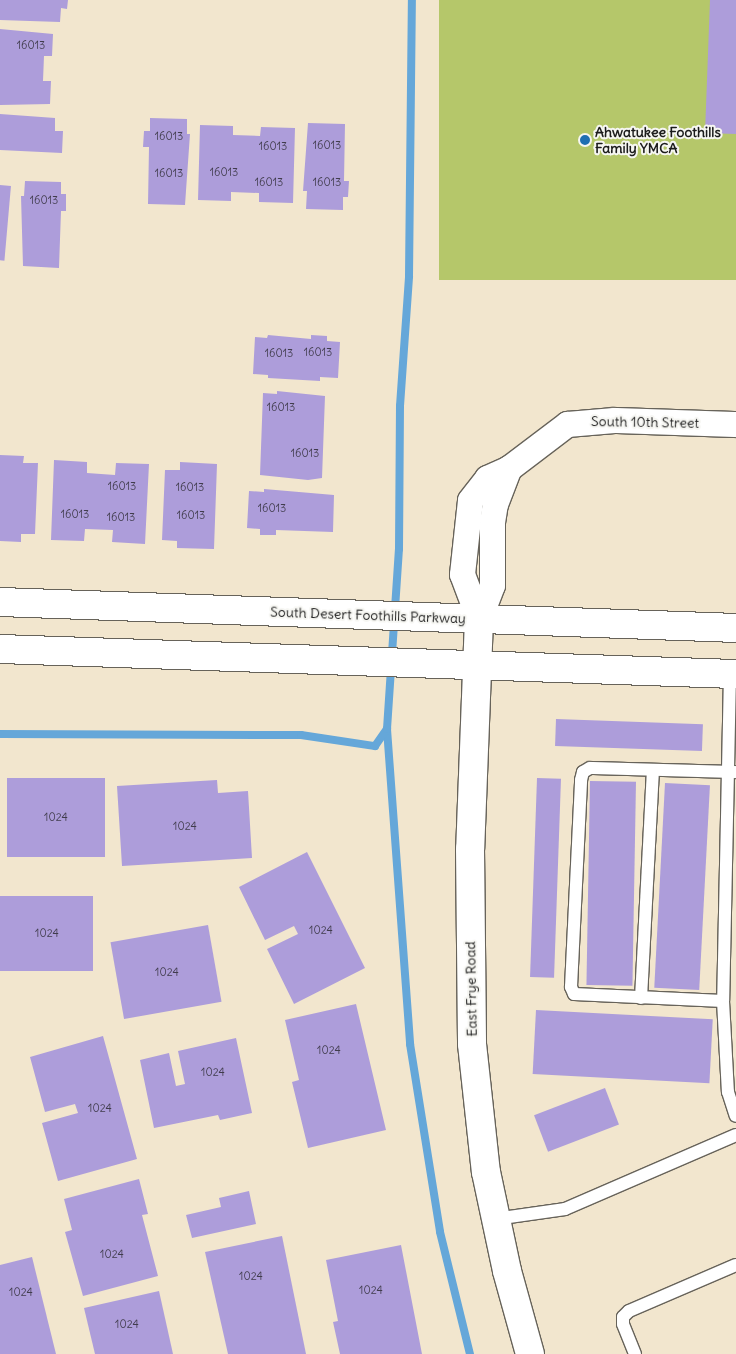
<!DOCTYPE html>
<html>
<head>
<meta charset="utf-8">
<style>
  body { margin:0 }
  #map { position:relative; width:736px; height:1354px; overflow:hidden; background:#f2e6ce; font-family:Delius,sans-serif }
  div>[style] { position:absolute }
  .green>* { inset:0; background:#b5c76a; transform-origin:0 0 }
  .stream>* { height:8px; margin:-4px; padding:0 4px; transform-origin:4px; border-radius:4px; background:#65a7d9 }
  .building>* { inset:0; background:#ad9dda; transform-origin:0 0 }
  .roads { filter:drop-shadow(1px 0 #67635a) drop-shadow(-1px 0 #67635a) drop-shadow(0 1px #67635a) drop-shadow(0 -1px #67635a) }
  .service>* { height:12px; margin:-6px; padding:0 6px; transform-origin:6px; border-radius:6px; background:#fff }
  .minor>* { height:25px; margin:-12.5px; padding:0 12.5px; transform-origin:12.5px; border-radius:12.5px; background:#fff }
  .tertiary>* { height:28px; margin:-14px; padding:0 14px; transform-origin:14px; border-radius:14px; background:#fff }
  .dots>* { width:14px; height:14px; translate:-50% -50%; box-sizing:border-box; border:2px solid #f6f6f2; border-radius:50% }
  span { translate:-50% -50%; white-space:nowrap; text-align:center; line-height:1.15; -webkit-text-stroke:4px #f6f6f2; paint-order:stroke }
  .number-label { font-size:11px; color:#403c4c }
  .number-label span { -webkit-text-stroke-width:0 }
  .poi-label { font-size:14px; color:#1c1c1c; font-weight:700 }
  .left { translate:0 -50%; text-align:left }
  .street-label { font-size:14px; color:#1c1c1c }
</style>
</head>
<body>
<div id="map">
  <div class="green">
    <div style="left:439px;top:0;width:297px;height:280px"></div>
  </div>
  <div class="stream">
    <div style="left:387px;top:729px;width:316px;rotate:85.8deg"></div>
    <div style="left:410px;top:1044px;width:190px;rotate:80.9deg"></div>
    <div style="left:440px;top:1232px;width:126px;rotate:76.2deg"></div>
    <div style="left:0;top:734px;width:301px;rotate:0.2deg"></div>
    <div style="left:301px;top:735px;width:75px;rotate:8.5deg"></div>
    <div style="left:375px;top:746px;width:21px;rotate:-55deg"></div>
    <div style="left:387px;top:729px;width:180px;rotate:-86.2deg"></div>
    <div style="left:399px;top:549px;width:143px;rotate:-89.6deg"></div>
    <div style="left:400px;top:406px;width:130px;rotate:-86deg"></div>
    <div style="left:409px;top:276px;width:276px;rotate:-89.4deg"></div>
  </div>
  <div class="building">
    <div style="clip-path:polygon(0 0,68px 0,67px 9px,61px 8px,60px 22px,0 20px)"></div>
    <div style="clip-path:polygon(710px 0,736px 0,736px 134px,705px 133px)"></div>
    <div style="clip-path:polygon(0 29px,53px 34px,52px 56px,44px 56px,43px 81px,51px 81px,50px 104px,0 105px)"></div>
    <div style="clip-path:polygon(0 114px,55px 118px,55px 131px,63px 131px,62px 153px,0 150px)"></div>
    <div style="clip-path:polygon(150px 118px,187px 119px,187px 134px,190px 134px,185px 205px,148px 204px,149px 147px,143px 147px,144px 131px,150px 131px)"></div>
    <div style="clip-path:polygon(308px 123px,345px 124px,344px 181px,349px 181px,348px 197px,343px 197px,343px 210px,306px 209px,307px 191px,303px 191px)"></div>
    <div style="clip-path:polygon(200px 125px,233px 126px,233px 135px,260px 136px,261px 127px,295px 128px,293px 203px,259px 202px,259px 193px,231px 192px,231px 201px,198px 200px)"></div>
    <div style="clip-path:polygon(25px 181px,61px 182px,61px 194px,66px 194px,66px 211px,61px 211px,59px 268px,23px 266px,21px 196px,24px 196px)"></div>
    <div style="left:0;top:185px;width:11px;height:75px;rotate:5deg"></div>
    <div style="clip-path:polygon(268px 335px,311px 339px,311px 335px,327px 336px,327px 341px,340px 342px,338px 378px,320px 377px,320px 381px,268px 378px,268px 375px,253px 374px,255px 337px,267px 338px)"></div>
    <div style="clip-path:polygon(277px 391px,325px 396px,322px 478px,308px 480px,260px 475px,263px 393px,277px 394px)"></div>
    <div style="clip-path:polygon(0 455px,24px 456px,23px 463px,38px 463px,35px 534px,21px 534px,21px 542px,0 541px)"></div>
    <div style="clip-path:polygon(54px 460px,87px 462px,87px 473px,115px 475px,116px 463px,149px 464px,145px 544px,112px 542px,113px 530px,85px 529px,84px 541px,51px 540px)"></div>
    <div style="clip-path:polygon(180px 462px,217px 464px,214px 549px,177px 548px,177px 541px,162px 540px,165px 470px,180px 470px)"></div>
    <div style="clip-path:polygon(264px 489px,334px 495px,333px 532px,276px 530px,276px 535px,260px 535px,260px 529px,247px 528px,249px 491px,264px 492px)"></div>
    <div style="left:556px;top:719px;width:147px;height:27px;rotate:2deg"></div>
    <div style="left:7px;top:778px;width:98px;height:79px"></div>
    <div style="left:537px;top:778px;width:24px;height:199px;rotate:2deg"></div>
    <div style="clip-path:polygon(217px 780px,218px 793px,248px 791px,252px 858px,122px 866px,117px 786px)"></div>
    <div style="left:590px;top:781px;width:46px;height:204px;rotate:1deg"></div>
    <div style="left:665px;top:783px;width:45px;height:205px;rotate:3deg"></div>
    <div style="clip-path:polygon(307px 852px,365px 968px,294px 1004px,267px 949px,298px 934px,294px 926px,265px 940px,239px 887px)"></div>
    <div style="left:0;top:896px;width:93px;height:75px"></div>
    <div style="left:208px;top:925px;width:78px;height:99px;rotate:80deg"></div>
    <div style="clip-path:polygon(356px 1004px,386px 1130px,308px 1148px,292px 1082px,299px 1080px,285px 1020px)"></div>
    <div style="left:536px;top:1010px;width:177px;height:64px;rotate:3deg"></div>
    <div style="clip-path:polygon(103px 1036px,137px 1159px,58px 1181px,42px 1123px,78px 1113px,75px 1104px,45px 1112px,30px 1057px)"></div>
    <div style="clip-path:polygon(236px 1038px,252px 1113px,220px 1120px,218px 1115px,154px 1128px,140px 1060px,169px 1053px,176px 1086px,185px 1084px,178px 1051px)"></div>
    <div style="left:605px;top:1088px;width:39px;height:76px;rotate:69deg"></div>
    <div style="clip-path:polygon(139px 1179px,148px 1214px,142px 1215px,158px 1276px,83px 1296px,65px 1232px,72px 1230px,64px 1199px)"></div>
    <div style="clip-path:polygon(249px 1191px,256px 1224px,192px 1238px,186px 1215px,221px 1207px,219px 1198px)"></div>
    <div style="clip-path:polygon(282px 1236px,306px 1354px,228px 1354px,205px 1252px)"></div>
    <div style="clip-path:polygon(401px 1245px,422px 1354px,340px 1354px,333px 1322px,338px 1321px,326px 1260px)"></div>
    <div style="clip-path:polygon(32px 1257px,56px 1354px,0 1354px,0 1265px)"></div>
    <div style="clip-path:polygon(159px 1291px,173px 1354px,95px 1354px,84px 1308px)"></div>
  </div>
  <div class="roads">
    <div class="service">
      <div style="left:730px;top:674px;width:327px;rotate:91.2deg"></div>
      <div style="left:723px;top:1001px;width:91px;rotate:86.9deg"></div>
      <div style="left:728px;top:1092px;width:25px;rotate:72deg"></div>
      <div style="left:641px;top:998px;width:228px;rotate:-87deg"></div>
      <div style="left:723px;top:1001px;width:149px;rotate:-177.3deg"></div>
      <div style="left:574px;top:994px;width:8px;rotate:-113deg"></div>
      <div style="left:571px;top:987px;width:207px;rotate:-87.2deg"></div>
      <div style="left:581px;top:780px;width:8px;rotate:-76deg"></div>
      <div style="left:583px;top:772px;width:8px;rotate:-30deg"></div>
      <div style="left:590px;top:768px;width:146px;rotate:1.6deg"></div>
      <div style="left:495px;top:1219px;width:71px;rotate:-8.1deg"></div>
      <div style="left:565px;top:1209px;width:186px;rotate:-23.4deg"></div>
      <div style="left:635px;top:1354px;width:32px;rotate:-112deg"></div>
      <div style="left:623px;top:1324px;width:7px;rotate:-90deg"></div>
      <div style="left:623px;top:1317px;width:8px;rotate:-45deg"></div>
      <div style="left:629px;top:1311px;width:116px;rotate:-23.3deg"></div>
    </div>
    <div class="minor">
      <div style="left:479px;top:619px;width:48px;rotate:-110.7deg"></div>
      <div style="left:462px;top:574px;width:74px;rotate:-83.8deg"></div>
      <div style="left:470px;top:500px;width:28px;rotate:-52deg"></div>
      <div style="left:487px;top:478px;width:24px;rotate:-24deg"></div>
      <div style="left:509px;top:468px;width:73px;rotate:-37.2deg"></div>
      <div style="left:567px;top:424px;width:47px;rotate:-4.9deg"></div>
      <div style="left:614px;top:420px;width:122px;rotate:1.9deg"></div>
      <div style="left:479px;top:619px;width:36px;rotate:-69deg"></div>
      <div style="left:492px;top:585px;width:63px;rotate:-90deg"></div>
      <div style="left:492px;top:522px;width:18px;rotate:-81deg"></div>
      <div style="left:495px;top:504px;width:39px;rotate:-69deg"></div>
    </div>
    <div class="tertiary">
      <div style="left:0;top:602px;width:736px;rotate:2.02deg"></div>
      <div style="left:479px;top:619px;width:230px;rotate:92.2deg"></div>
      <div style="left:470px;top:849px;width:195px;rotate:89.4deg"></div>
      <div style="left:472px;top:1044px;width:129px;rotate:83.8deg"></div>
      <div style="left:486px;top:1172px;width:101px;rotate:78deg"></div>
      <div style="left:507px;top:1271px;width:86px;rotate:74.5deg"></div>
      <div style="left:0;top:649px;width:736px;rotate:1.95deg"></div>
    </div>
  </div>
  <div class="dots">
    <div style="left:585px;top:140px;background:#1f6fb2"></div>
  </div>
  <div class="number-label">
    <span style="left:31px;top:45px">16013</span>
    <span style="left:169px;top:136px">16013</span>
    <span style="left:327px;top:145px">16013</span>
    <span style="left:273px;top:146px">16013</span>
    <span style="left:224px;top:172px">16013</span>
    <span style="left:169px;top:173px">16013</span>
    <span style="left:269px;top:182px">16013</span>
    <span style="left:327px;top:182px">16013</span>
    <span style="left:44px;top:200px">16013</span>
    <span style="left:318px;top:352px">16013</span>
    <span style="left:279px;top:353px">16013</span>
    <span style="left:281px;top:407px">16013</span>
    <span style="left:305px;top:453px">16013</span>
    <span style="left:122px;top:486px">16013</span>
    <span style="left:190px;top:487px">16013</span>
    <span style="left:272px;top:508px">16013</span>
    <span style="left:75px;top:514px">16013</span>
    <span style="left:191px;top:515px">16013</span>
    <span style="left:121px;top:517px">16013</span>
    <span style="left:56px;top:817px">1024</span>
    <span style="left:185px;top:826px">1024</span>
    <span style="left:321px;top:930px">1024</span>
    <span style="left:47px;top:933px">1024</span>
    <span style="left:167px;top:972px">1024</span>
    <span style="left:329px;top:1050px">1024</span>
    <span style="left:213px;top:1072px">1024</span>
    <span style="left:100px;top:1108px">1024</span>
    <span style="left:112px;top:1254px">1024</span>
    <span style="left:251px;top:1276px">1024</span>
    <span style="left:371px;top:1290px">1024</span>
    <span style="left:21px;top:1292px">1024</span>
    <span style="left:127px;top:1324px">1024</span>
  </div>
  <div class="poi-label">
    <span class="left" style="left:595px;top:140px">Ahwatukee Foothills<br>Family YMCA</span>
  </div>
  <div class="street-label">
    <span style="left:645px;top:422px;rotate:1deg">South 10th Street</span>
    <span style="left:368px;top:615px;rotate:2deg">South Desert Foothills Parkway</span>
    <span style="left:471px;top:989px;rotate:-91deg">East Frye Road</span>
  </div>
</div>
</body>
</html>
